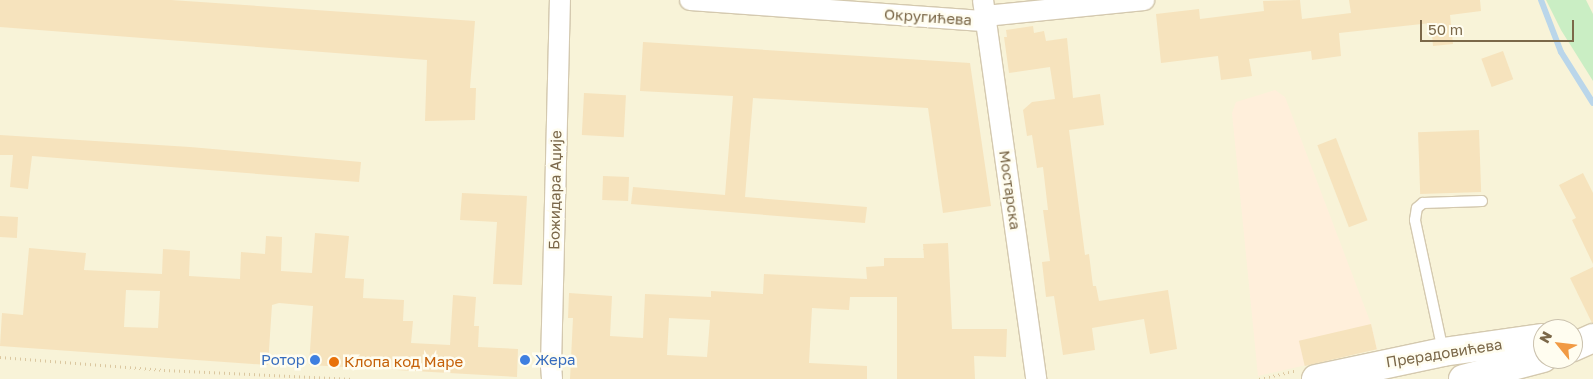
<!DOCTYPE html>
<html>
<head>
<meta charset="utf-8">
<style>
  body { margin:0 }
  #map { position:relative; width:1593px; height:379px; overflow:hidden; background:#fefbe8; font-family:"Golos Text",sans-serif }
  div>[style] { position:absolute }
  .residential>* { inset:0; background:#f8f3d8 }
  .commercial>* { inset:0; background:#ffefdb }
  .green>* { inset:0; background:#caeec4 }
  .stream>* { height:6px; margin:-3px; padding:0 3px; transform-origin:3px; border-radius:3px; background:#bad6ea }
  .building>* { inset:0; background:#f6e3bd; transform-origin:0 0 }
  .path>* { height:3px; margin-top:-1.5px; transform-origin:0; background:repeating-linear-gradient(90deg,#dbc79f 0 1px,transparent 0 5px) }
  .roads { filter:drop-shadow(1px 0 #d4c9af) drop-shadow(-1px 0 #d4c9af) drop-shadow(0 1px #d4c9af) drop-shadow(0 -1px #d4c9af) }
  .service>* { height:10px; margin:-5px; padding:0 5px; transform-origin:5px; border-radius:5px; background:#fff }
  .minor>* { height:20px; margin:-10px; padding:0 10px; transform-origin:10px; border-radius:10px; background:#fff }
  .secondary>* { height:28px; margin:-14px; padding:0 14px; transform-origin:14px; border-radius:14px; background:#fff }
  .dots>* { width:14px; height:14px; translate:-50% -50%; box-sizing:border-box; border:2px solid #fffdf0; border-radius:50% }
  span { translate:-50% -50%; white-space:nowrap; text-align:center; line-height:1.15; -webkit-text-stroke:5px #fffdf0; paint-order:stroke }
  .street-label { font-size:15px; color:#7b6849 }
  .shop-label { font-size:15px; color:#366cbe }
  .right { translate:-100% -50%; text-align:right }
  .left { translate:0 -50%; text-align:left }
  .food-label { font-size:15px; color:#c56008 }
  .north { position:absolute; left:1533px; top:319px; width:50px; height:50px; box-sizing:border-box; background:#fffdf0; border:1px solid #cac1ad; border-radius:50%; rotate:299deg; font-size:14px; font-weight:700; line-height:20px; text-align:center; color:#7b6849 }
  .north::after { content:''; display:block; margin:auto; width:18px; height:22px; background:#f19a44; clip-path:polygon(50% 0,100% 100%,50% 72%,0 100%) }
  .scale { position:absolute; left:1420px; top:20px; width:154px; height:22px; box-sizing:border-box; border:2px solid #7b6849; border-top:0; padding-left:6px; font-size:15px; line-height:18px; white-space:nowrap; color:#7b6849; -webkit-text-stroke:4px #fffdf0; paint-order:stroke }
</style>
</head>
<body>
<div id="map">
  <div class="residential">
    <div style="clip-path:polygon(evenodd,0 0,1593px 0,1593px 379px,0 379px,0 0,1543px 329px,1573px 329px,1573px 359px,1543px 359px,1543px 329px)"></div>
  </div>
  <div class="commercial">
    <div style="clip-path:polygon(1275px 90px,1285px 97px,1371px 324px,1377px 349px,1258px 376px,1232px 113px,1236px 102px)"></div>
  </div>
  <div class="green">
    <div style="clip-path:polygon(1546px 0,1586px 0,1593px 14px,1593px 81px,1561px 30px)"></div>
  </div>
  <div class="stream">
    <div style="left:1541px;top:0;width:56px;rotate:69deg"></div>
    <div style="left:1561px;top:52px;width:60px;rotate:57.9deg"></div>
  </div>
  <div class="building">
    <div style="clip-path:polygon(0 0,171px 0,475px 21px,470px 88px,476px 88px,475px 120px,425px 121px,427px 60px,0 27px)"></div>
    <div style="clip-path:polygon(1300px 0,1302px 19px,1351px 13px,1349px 0,1480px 0,1481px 11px,1450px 15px,1453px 44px,1433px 46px,1431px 23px,1339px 33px,1341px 56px,1312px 60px,1311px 51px,1249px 59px,1252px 76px,1221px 80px,1218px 56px,1161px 63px,1156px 14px,1199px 9px,1200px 19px,1264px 11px,1263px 1px)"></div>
    <div style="clip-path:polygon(1033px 26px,1034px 33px,1044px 31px,1046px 41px,1067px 38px,1073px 98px,1100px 94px,1104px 125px,1069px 130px,1085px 255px,1089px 254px,1093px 286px,1096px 286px,1099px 301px,1168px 290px,1177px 349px,1150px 354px,1144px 319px,1092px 328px,1095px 350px,1063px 355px,1054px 296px,1046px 297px,1042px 262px,1050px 261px,1043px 210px,1048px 210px,1043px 167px,1037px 168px,1032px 135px,1027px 136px,1023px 110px,1032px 102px,1055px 99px,1050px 67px,1009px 73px,1004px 37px,1007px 37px,1006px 30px)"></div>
    <div style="clip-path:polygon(643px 42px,970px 63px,991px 206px,943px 213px,928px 108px,753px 98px,745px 197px,867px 207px,865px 223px,631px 204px,633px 187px,725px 195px,733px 96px,640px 91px)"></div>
    <div style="left:1503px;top:51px;width:30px;height:23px;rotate:70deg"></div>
    <div style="left:584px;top:93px;width:42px;height:42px;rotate:3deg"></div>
    <div style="left:1479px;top:130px;width:62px;height:61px;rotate:88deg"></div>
    <div style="clip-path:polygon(0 135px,190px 147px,361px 162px,359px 182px,32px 156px,28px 189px,10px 187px,13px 155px,0 155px)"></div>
    <div style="left:1336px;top:138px;width:88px;height:20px;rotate:69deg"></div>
    <div style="clip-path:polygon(1583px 173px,1593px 193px,1593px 264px,1572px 220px,1576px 218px,1559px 185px)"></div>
    <div style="left:603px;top:176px;width:26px;height:24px;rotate:2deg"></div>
    <div style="clip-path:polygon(462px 193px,527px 196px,522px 285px,493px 284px,497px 222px,460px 220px)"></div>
    <div style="left:0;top:216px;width:18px;height:21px;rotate:3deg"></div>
    <div style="clip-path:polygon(evenodd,315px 233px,349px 236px,345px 278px,364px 279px,363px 298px,404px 300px,403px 321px,413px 321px,411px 343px,450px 345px,453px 295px,476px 297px,474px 326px,479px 326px,478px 347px,518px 349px,517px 377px,309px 365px,313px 306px,279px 303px,272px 305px,268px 365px,0 346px,2px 313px,23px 315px,29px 248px,86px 253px,84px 270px,162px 274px,163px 249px,190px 251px,189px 276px,240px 279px,241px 252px,265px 254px,266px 236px,282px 237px,281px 271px,312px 273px,315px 233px,126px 290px,160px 291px,158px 328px,124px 327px,126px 290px)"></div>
    <div style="clip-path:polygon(evenodd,948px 243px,952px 329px,1007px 329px,1006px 357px,974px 356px,975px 379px,897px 379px,897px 297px,850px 297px,849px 310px,812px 308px,809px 363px,867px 366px,867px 379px,570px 379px,573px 318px,568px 318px,569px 293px,612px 296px,610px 336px,643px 338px,645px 294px,711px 297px,711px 291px,763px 294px,764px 274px,867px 279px,866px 267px,884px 266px,884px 258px,924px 258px,923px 244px,948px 243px,669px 318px,710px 320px,707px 357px,667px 355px,669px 318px)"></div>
    <div style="clip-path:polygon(1593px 267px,1593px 323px,1592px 323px,1570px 278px)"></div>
    <div style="left:1371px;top:324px;width:26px;height:74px;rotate:77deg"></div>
  </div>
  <div class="path">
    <div style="left:0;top:357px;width:165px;rotate:4.5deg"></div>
    <div style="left:164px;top:370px;width:190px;rotate:2.7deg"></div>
    <div style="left:1259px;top:379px;width:37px;rotate:-13deg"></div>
  </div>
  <div class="roads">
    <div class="service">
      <div style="left:1443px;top:351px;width:134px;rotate:-102.1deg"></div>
      <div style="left:1415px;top:220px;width:12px;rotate:-81deg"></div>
      <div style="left:1417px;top:208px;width:8px;rotate:-40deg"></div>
      <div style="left:1423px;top:203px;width:59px;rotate:-1.9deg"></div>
    </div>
    <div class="minor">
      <div style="left:690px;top:0;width:297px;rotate:4.1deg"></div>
      <div style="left:983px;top:0;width:383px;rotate:82deg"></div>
      <div style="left:985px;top:16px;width:160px;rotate:-5.7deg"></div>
      <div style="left:552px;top:379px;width:13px;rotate:-94deg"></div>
      <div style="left:551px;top:366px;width:366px;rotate:-88.6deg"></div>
    </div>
    <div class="secondary">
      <div style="left:1573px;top:347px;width:22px;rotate:-24deg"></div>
      <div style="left:1316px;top:379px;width:130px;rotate:-12deg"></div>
      <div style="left:1443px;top:352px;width:101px;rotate:-8deg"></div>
      <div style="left:1463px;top:379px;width:83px;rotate:-14.7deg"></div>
    </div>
  </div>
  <div class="dots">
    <div style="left:315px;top:360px;background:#3f7fe0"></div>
    <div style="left:525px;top:360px;background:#3f7fe0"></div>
    <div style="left:334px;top:362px;background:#e8710a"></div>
  </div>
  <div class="street-label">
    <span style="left:928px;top:17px;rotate:4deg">Округићева</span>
    <span style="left:555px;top:190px;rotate:-89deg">Божидара Аџије</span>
    <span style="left:1010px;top:190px;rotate:82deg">Мостарска</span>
    <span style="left:1444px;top:353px;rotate:-9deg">Прерадовићева</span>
  </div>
  <div class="shop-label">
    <span class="right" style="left:305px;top:360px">Ротор</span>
    <span class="left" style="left:535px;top:360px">Жера</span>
  </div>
  <div class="food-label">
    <span class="left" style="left:344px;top:362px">Клопа код Маре</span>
  </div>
  <div class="north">N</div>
  <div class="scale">50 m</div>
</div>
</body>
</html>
